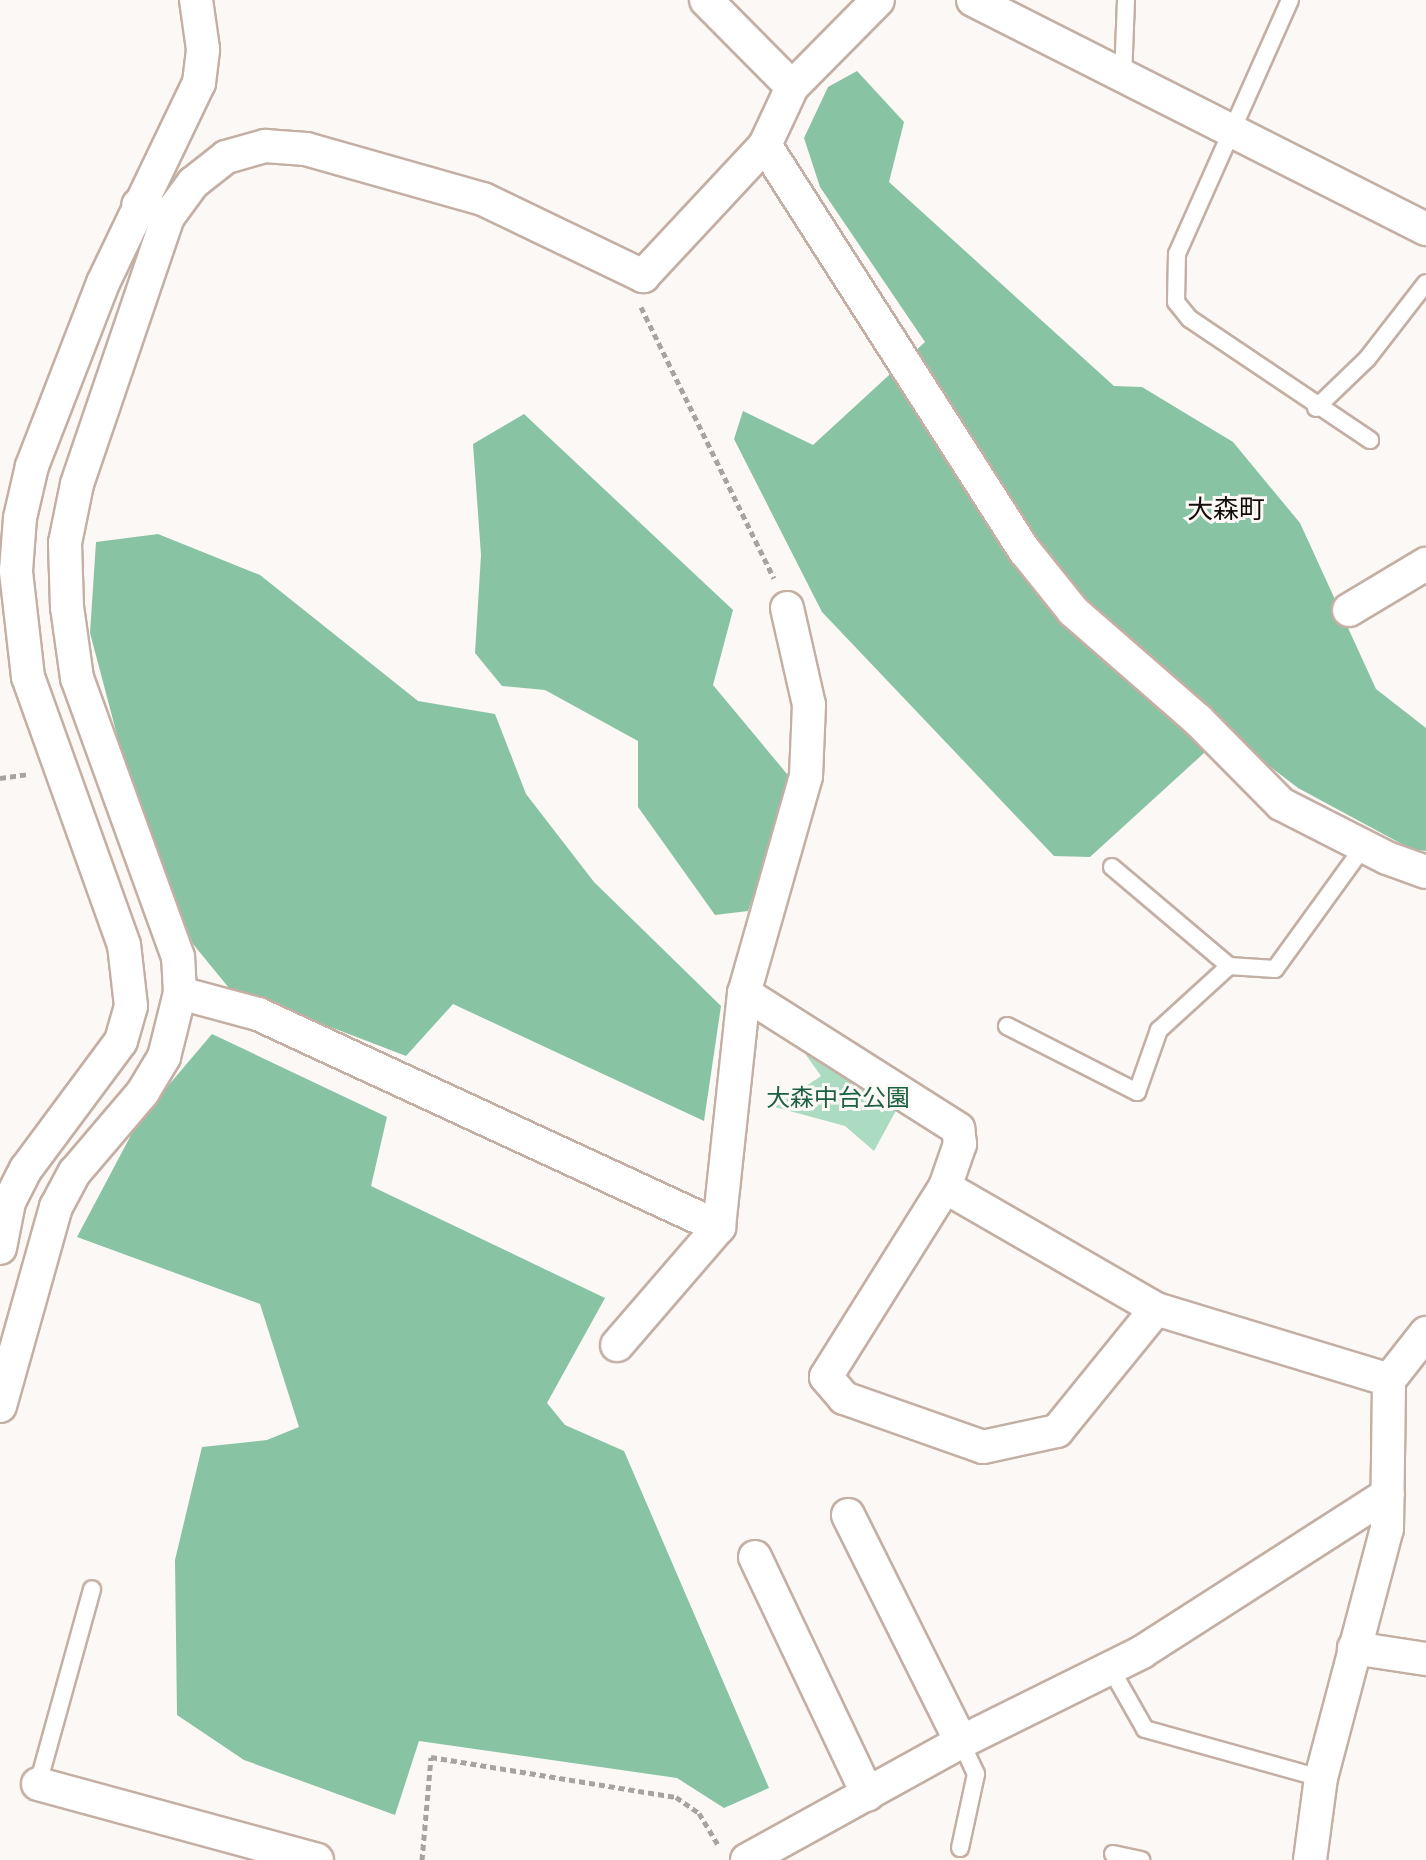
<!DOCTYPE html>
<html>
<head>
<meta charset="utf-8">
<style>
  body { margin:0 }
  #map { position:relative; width:1426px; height:1860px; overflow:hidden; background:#fcf8f5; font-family:Inter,"Noto Sans JP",sans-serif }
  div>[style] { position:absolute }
  .green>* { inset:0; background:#abdbc0 }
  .forest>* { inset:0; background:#88c3a3 }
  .path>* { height:5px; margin-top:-2.5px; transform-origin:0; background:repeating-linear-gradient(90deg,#a8a39f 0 6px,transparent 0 10px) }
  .roads { filter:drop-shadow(2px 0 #c4afa4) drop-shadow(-2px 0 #c4afa4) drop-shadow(0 2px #c4afa4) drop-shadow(0 -2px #c4afa4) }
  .service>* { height:16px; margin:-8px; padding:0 8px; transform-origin:8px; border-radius:8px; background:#fff }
  .minor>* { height:32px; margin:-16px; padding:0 16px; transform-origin:16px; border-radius:16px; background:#fff }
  span { translate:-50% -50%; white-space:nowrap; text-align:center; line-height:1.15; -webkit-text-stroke:6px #fcf8f5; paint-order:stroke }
  .park-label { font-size:24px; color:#1b6041 }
  .neighbourhood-label { font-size:26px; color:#130c08 }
</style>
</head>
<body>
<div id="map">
  <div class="green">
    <div style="clip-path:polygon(794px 1038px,899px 1105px,874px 1151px,845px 1126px,775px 1107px,821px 1076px)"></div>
  </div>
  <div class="forest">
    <div style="clip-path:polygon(857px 71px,904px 122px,889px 182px,1114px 386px,1142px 387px,1233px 442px,1300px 523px,1376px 689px,1426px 728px,1426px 851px,1411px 849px,1298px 788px,1226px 733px,1090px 857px,1054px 856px,822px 612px,734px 439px,743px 411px,813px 445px,925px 342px,820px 187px,804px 138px,828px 87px)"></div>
    <div style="clip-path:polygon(524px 414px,733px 610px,713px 685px,792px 780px,748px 911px,715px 915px,638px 807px,638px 741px,545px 690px,502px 686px,475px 653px,481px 555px,473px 444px)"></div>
    <div style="clip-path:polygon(158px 534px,260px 575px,418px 701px,495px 714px,526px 794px,594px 882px,721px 1006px,704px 1121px,453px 1004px,406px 1056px,229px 988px,193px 944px,125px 765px,90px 633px,96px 542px)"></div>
    <div style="clip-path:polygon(212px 1034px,387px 1117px,371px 1186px,605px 1298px,547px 1403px,565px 1425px,624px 1451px,769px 1788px,724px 1808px,677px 1778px,419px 1741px,395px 1815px,244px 1760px,177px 1715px,175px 1560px,202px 1447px,267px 1440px,299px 1427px,260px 1304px,77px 1237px,139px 1120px)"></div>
  </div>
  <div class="path">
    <div style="left:641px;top:307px;width:302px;rotate:63.9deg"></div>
    <div style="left:0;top:778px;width:28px;rotate:-8deg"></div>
    <div style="left:422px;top:1860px;width:103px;rotate:-85deg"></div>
    <div style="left:431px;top:1757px;width:248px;rotate:9.3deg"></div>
    <div style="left:676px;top:1797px;width:28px;rotate:35deg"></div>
    <div style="left:699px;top:1813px;width:37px;rotate:59deg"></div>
  </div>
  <div class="roads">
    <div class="service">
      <div style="left:1290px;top:0;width:278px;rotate:114deg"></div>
      <div style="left:1177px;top:254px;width:48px;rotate:91.2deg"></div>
      <div style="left:1176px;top:302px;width:22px;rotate:51deg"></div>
      <div style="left:1190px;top:319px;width:217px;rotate:33.9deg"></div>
      <div style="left:1123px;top:78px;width:78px;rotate:-87.8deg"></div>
      <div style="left:1316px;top:408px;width:71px;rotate:-43.9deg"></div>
      <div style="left:1367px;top:359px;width:96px;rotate:-52.2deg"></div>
      <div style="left:1112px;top:867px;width:153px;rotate:40.2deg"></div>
      <div style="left:1229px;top:966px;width:46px;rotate:3.7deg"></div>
      <div style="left:1275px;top:969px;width:152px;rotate:-54.1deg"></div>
      <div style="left:1007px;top:1026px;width:146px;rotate:26.9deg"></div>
      <div style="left:1137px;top:1092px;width:66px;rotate:-70.5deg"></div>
      <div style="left:1159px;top:1030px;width:95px;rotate:-42.4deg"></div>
      <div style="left:1111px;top:1669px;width:69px;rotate:60.5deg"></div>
      <div style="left:1145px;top:1729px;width:183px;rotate:15.6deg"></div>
      <div style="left:38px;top:1784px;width:202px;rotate:-74.5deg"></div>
      <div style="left:960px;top:1848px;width:76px;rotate:-77.8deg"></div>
      <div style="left:976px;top:1774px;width:35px;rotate:-115deg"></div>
      <div style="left:1113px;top:1854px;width:29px;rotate:12deg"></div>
    </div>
    <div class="minor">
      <div style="left:706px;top:0;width:122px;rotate:45.3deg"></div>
      <div style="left:973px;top:0;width:508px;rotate:26.82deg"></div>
      <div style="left:765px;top:145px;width:482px;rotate:57.4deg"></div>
      <div style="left:1025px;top:551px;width:77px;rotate:51.3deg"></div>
      <div style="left:1073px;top:611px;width:166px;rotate:41.1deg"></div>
      <div style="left:1198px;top:720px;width:118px;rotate:45.3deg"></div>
      <div style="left:1281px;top:804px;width:119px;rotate:27deg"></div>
      <div style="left:1387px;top:858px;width:41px;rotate:19.7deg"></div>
      <div style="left:168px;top:217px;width:42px;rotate:-53.7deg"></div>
      <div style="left:193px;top:183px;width:42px;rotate:-38.2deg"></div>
      <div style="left:226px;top:157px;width:41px;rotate:-15.8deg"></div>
      <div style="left:265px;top:146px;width:41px;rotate:4.2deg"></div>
      <div style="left:306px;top:149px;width:184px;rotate:15.8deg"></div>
      <div style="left:483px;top:199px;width:178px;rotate:25.7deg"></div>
      <div style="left:643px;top:276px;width:179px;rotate:-47deg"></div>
      <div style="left:765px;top:145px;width:64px;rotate:-65deg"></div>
      <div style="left:792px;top:87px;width:122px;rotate:-45.3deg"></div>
      <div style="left:787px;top:608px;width:99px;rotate:77.2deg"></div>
      <div style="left:809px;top:705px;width:71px;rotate:92.4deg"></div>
      <div style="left:806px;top:776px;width:226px;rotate:105.9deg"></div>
      <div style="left:744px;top:993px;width:254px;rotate:32.4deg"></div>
      <div style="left:958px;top:1129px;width:15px;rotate:82deg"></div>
      <div style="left:960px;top:1144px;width:46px;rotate:109.2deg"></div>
      <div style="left:945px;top:1187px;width:224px;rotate:122.1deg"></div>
      <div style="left:826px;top:1377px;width:28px;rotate:49deg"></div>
      <div style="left:844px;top:1398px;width:147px;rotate:19.4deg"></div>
      <div style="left:983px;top:1447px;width:76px;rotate:-12.2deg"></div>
      <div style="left:1057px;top:1431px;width:157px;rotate:-50.9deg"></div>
      <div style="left:1349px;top:610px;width:90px;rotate:-30.9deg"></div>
      <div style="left:180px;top:993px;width:81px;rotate:15.1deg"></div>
      <div style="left:258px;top:1014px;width:508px;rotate:24.8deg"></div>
      <div style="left:719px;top:1227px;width:156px;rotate:130.8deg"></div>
      <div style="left:945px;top:1187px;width:244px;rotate:30deg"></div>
      <div style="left:1156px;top:1309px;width:244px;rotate:16.9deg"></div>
      <div style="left:719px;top:1227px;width:235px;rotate:-83.9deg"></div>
      <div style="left:0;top:1248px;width:47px;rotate:-78.9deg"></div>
      <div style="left:9px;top:1202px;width:37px;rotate:-63deg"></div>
      <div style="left:26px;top:1169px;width:159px;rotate:-53.4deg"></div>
      <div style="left:121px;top:1041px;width:36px;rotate:-74deg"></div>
      <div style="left:131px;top:1006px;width:61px;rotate:-96.5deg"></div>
      <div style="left:124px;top:945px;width:285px;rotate:-109.7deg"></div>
      <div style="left:28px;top:677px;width:107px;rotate:-96.5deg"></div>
      <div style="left:16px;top:571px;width:53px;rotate:-85.7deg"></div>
      <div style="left:20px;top:518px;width:53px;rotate:-77deg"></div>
      <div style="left:32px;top:466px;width:196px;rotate:-68.8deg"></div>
      <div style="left:103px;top:283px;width:222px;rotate:-64.4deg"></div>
      <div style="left:199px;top:83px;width:34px;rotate:-83deg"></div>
      <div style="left:203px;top:49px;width:49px;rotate:-98.1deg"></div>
      <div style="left:0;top:1406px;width:207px;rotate:-74.3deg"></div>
      <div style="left:56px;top:1207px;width:40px;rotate:-62deg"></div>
      <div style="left:75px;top:1172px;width:105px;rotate:-49.6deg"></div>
      <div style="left:143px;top:1092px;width:41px;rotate:-59deg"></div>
      <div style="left:164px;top:1057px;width:66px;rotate:-76deg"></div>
      <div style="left:180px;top:993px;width:36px;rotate:-93deg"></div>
      <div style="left:178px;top:957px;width:297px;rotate:-109.9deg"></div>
      <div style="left:77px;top:678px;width:72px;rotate:-98deg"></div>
      <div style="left:67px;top:607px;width:64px;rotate:-91.8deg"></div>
      <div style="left:65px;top:543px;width:60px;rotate:-78.5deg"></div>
      <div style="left:77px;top:484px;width:282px;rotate:-71.2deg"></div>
      <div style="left:168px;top:217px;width:32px;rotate:-158deg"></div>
      <div style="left:848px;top:1515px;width:254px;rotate:63.5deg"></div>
      <div style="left:755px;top:1557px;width:263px;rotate:64.6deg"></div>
      <div style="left:1354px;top:1648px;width:73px;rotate:8.7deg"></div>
      <div style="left:38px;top:1784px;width:289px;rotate:15.2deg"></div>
      <div style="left:747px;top:1860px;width:244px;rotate:-28.9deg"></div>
      <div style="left:961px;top:1742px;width:202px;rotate:-26.4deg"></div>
      <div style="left:1142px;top:1652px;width:292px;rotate:-32.7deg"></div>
      <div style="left:1310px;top:1860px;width:83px;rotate:-82.4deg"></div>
      <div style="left:1321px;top:1778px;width:258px;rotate:-75.2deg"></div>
      <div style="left:1387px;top:1529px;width:149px;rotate:-89.2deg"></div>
      <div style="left:1389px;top:1380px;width:60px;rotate:-51.8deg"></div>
    </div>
  </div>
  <div class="park-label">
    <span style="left:838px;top:1098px">大森中台公園</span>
  </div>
  <div class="neighbourhood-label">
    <span style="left:1226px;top:509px">大森町</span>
  </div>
</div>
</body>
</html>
